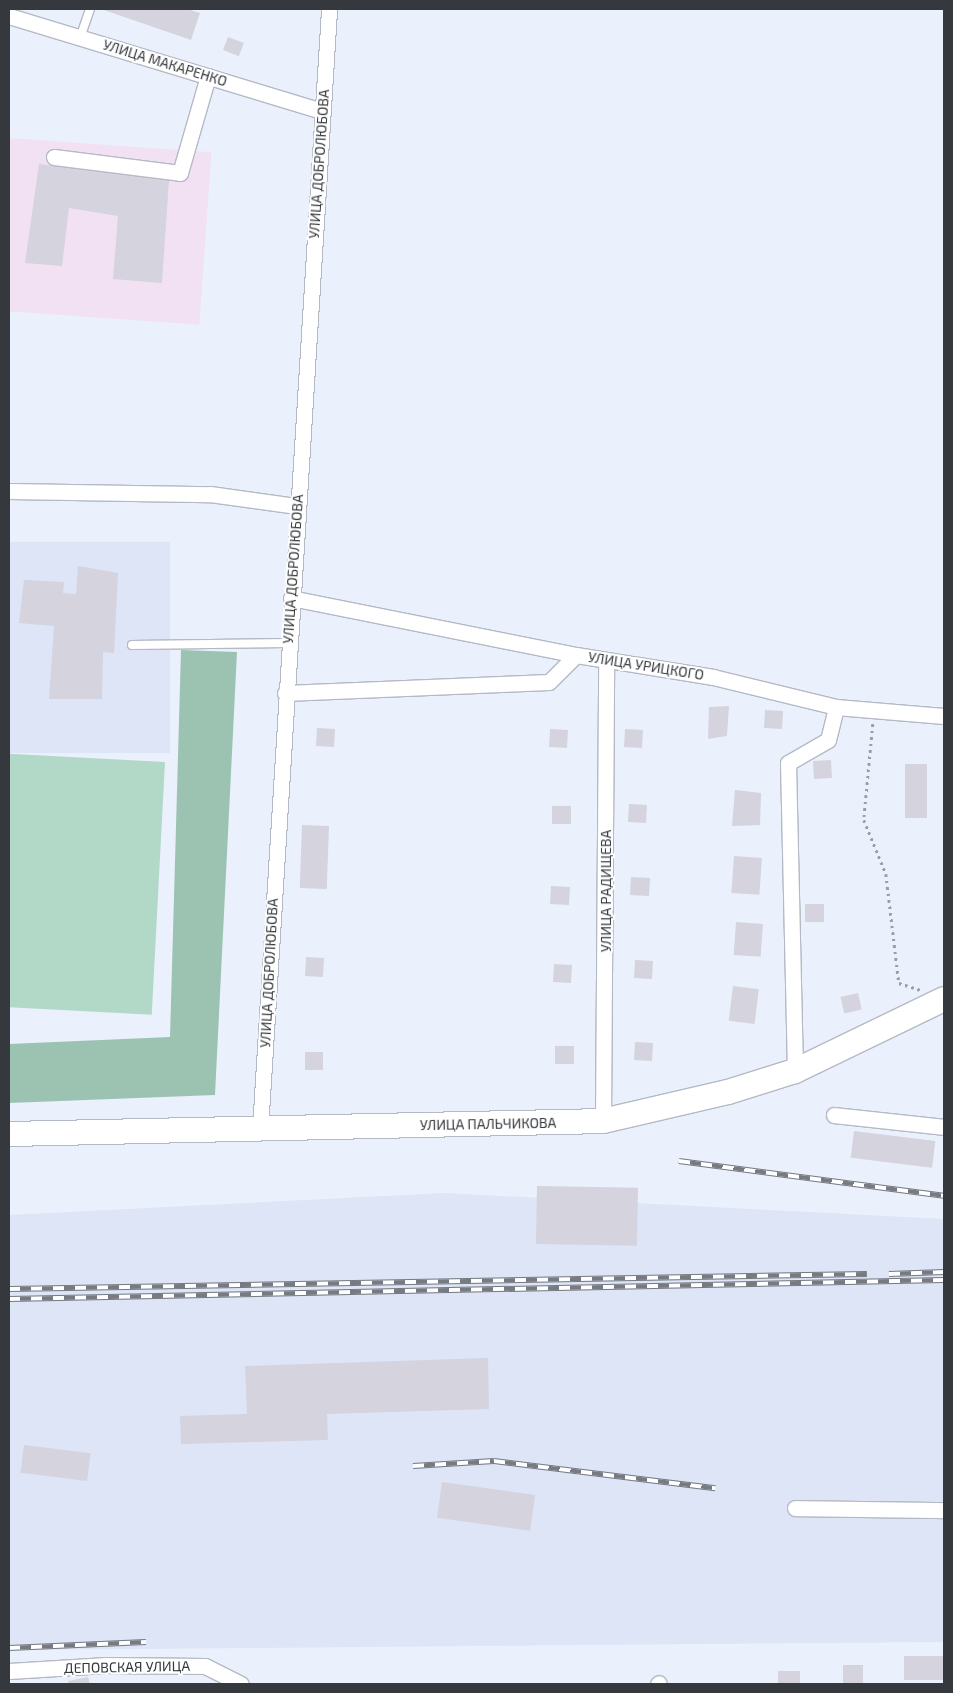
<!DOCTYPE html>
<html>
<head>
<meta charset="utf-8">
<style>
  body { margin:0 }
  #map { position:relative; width:953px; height:1693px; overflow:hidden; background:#ebf1fc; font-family:"Exo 2",sans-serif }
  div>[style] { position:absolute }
  .built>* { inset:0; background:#dde5f7; transform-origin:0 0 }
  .medical>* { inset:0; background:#f1e1f3; transform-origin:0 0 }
  .green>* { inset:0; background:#b2d9c7; transform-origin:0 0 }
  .forest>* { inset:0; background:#9cc3b1 }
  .building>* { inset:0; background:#d4d3de; transform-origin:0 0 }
  .path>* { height:2.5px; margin-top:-1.25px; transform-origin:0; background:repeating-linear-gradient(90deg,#9a9fa6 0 2.5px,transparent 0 6.5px) }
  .roads { filter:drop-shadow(1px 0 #b4bac4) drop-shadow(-1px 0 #b4bac4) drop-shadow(0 1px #b4bac4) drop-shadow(0 -1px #b4bac4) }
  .service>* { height:8px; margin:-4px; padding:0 4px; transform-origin:4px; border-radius:4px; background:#fff }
  .minor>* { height:15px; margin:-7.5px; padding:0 7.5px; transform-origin:7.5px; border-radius:7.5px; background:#fff }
  .primary>* { height:24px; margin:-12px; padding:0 12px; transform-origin:12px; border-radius:12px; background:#fff }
  .rail>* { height:5.5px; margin-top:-2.75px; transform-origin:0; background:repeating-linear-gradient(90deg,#fff 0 11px,#767a81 0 22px); box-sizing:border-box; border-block:1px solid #767a81 }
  span { translate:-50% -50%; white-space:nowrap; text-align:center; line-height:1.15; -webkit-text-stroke:4px #fff; paint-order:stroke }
  .street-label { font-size:14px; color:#35383c }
  .frame { position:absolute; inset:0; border:10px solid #35383c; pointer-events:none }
</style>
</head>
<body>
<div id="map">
  <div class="built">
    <div style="left:9px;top:542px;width:161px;height:211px"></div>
    <div style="clip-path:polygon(444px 1193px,944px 1219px,944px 1642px,9px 1650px,9px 1215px)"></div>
  </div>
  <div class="medical">
    <div style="left:9px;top:138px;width:203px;height:173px;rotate:4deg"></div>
  </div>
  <div class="green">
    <div style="left:165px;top:762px;width:253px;height:156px;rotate:93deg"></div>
  </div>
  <div class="forest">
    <div style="clip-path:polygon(181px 650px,237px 652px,215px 1095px,9px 1103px,9px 1044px,170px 1037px)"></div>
  </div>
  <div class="building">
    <div style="clip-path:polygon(101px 9px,187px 9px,200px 13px,191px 40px)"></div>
    <div style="left:228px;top:37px;width:17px;height:14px;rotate:21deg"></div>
    <div style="clip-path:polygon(39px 164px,169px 180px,162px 283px,113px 279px,118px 216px,69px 208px,62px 266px,25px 263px)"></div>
    <div style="clip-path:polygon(78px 566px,118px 573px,114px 653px,103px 652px,102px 699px,49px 699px,54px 626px,19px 623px,24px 580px,64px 582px,63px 593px,76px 594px)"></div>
    <div style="clip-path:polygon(729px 706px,727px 736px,708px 739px,709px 707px)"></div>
    <div style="left:765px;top:710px;width:18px;height:18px;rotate:3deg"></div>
    <div style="left:317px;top:728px;width:18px;height:18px;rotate:3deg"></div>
    <div style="left:550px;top:729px;width:18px;height:18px;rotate:3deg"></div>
    <div style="left:625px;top:729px;width:18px;height:18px;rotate:3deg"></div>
    <div style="left:831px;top:760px;width:18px;height:18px;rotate:87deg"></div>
    <div style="left:905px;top:764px;width:22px;height:54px"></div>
    <div style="clip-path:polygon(735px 790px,761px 793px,760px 825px,732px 826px)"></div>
    <div style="left:629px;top:804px;width:18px;height:18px;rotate:3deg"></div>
    <div style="left:552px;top:806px;width:19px;height:18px"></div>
    <div style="left:302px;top:825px;width:27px;height:63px;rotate:2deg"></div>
    <div style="left:734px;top:856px;width:28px;height:37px;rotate:4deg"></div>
    <div style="left:631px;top:877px;width:19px;height:18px;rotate:3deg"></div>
    <div style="left:551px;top:886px;width:19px;height:18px;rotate:3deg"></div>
    <div style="left:805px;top:904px;width:19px;height:18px"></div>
    <div style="left:736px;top:922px;width:27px;height:33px;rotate:4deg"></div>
    <div style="left:306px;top:957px;width:18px;height:19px;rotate:3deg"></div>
    <div style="left:635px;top:960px;width:18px;height:18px;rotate:3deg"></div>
    <div style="left:554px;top:964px;width:18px;height:18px;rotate:3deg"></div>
    <div style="left:733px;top:986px;width:26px;height:35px;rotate:7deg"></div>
    <div style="left:858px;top:993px;width:17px;height:18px;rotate:77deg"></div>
    <div style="left:635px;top:1042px;width:18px;height:18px;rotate:3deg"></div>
    <div style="left:555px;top:1046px;width:19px;height:18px"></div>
    <div style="left:305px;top:1052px;width:18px;height:18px"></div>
    <div style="left:854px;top:1131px;width:82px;height:27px;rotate:7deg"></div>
    <div style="left:537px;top:1186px;width:101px;height:58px;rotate:1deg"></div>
    <div style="clip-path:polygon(488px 1358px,489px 1409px,327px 1414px,328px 1440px,181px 1444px,180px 1416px,247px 1414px,245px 1366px)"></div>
    <div style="left:24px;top:1445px;width:67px;height:28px;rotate:7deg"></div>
    <div style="left:442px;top:1482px;width:94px;height:36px;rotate:8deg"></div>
    <div style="left:904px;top:1656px;width:40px;height:24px"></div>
    <div style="left:843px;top:1665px;width:20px;height:19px"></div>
    <div style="left:778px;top:1671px;width:22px;height:13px"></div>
    <div style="clip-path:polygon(88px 1677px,90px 1684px,69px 1684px,68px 1681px)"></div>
  </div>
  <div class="path">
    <div style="left:873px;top:724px;width:96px;rotate:95.4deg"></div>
    <div style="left:864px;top:820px;width:58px;rotate:67.8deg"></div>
    <div style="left:886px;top:874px;width:110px;rotate:83.2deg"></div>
    <div style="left:899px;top:983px;width:22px;rotate:18deg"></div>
  </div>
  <div class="roads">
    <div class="service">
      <div style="left:80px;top:38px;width:31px;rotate:-71deg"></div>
      <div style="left:132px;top:645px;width:156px;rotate:-0.7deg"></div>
    </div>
    <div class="minor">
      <div style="left:9px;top:16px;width:326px;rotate:16.9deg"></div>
      <div style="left:54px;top:157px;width:127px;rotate:7.2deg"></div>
      <div style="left:180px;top:173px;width:101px;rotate:-73.9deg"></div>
      <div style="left:9px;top:491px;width:201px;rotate:0.9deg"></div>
      <div style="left:210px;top:494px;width:88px;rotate:7.9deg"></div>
      <div style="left:291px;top:598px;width:291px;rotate:11.3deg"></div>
      <div style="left:285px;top:693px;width:264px;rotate:-2.4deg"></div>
      <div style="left:549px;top:682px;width:38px;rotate:-45deg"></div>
      <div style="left:576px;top:655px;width:139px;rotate:9.1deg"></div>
      <div style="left:713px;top:677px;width:127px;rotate:13.7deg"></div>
      <div style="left:836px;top:707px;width:108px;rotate:4.8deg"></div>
      <div style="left:795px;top:1071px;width:308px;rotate:-91.3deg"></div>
      <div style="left:788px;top:763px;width:46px;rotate:-29.9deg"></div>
      <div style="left:828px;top:740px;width:34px;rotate:-76deg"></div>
      <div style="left:834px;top:1115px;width:111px;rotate:6.2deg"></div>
      <div style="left:603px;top:1121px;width:460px;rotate:-89.6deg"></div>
      <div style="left:260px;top:1129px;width:1122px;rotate:-86.47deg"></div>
      <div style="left:795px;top:1508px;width:149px;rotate:0.8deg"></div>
      <div style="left:9px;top:1671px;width:97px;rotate:-3.5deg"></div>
      <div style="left:106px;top:1665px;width:99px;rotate:0.6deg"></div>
      <div style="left:205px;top:1666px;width:40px;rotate:26.6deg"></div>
      <div style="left:658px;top:1684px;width:1px;rotate:-45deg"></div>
    </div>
    <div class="primary">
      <div style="left:9px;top:1134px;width:594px;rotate:-1.25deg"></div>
      <div style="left:603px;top:1121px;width:128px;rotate:-13.1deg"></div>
      <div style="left:728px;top:1092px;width:70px;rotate:-17.4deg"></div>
      <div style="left:795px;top:1071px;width:165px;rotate:-25.8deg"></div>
    </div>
  </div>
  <div class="rail">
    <div style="left:679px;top:1161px;width:267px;rotate:7.5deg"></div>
    <div style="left:889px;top:1274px;width:55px;rotate:-2.1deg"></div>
    <div style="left:9px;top:1289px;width:858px;rotate:-1deg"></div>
    <div style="left:9px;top:1299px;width:935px;rotate:-1.16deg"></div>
    <div style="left:413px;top:1466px;width:81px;rotate:-3.5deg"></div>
    <div style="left:494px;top:1461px;width:223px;rotate:7deg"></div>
    <div style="left:9px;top:1648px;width:137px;rotate:-2.5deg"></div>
  </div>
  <div class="street-label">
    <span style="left:165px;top:63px;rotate:17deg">УЛИЦА МАКАРЕНКО</span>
    <span style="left:319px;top:164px;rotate:-86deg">УЛИЦА ДОБРОЛЮБОВА</span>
    <span style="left:293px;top:569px;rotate:-86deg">УЛИЦА ДОБРОЛЮБОВА</span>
    <span style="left:646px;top:666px;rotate:9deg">УЛИЦА УРИЦКОГО</span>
    <span style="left:606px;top:891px;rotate:-90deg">УЛИЦА РАДИЩЕВА</span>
    <span style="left:269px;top:973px;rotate:-87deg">УЛИЦА ДОБРОЛЮБОВА</span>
    <span style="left:488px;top:1124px;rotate:-1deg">УЛИЦА ПАЛЬЧИКОВА</span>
    <span style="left:127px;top:1667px;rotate:-1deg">ДЕПОВСКАЯ УЛИЦА</span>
  </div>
  <div class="frame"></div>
</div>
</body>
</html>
